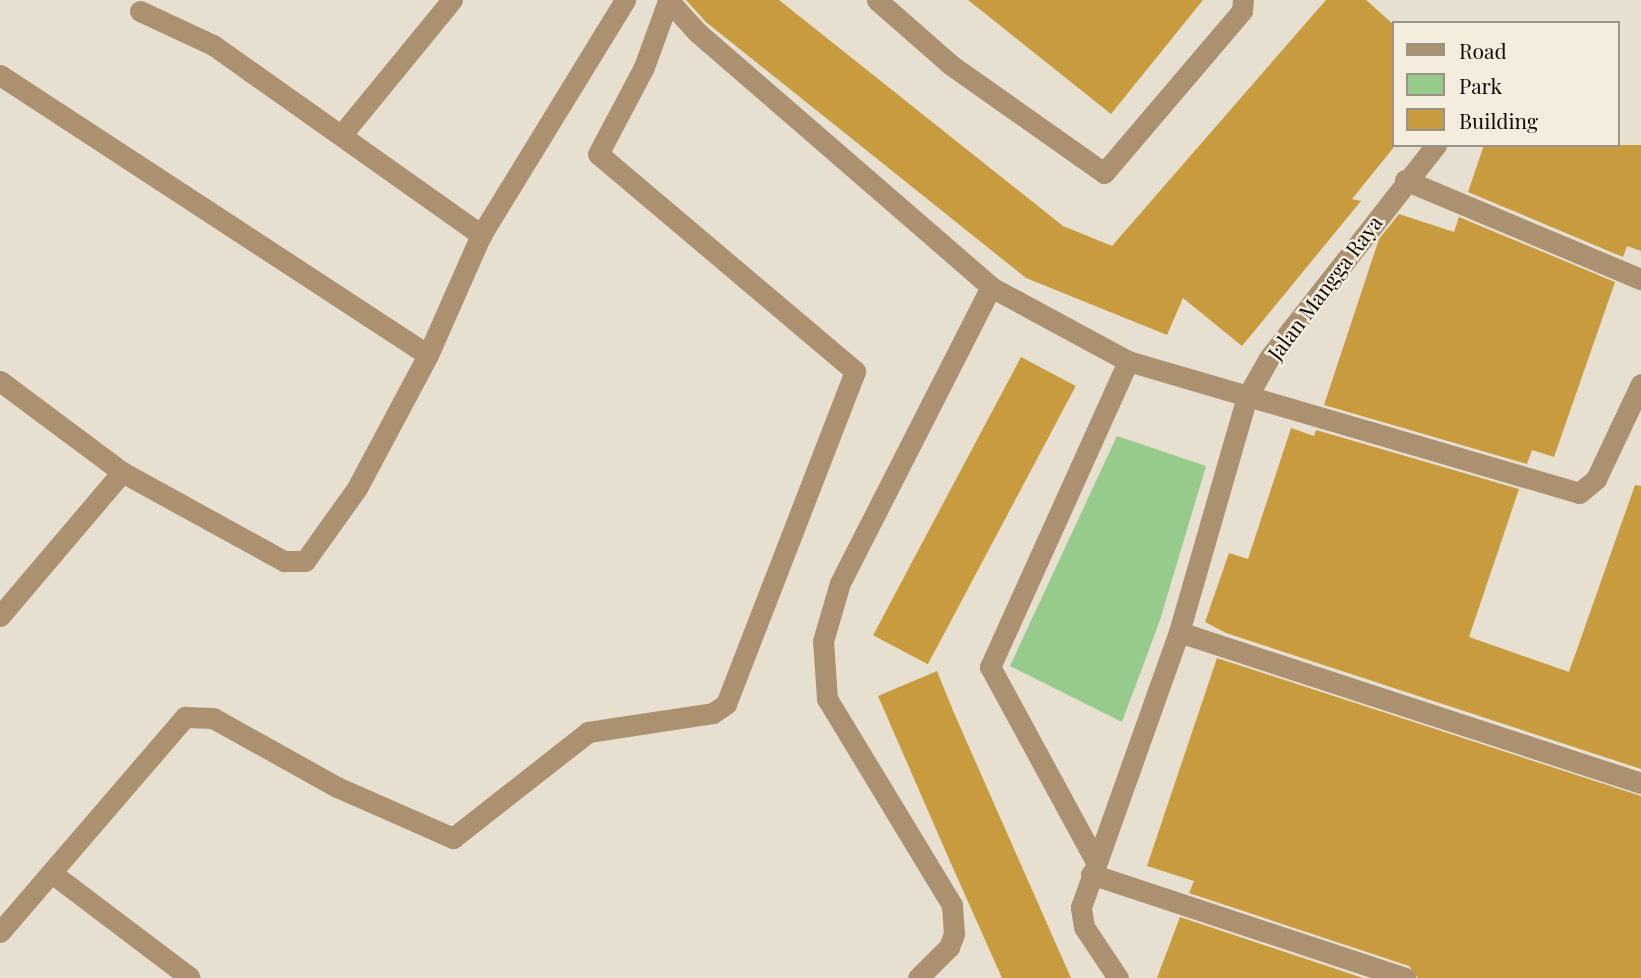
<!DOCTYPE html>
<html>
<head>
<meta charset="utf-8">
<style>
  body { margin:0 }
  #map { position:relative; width:1641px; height:978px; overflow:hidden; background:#e7dfd0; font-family:"Playfair Display",serif }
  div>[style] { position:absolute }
  .green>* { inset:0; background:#96cb8c }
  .building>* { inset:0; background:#c89c3e; transform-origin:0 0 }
  .street>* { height:21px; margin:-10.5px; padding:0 10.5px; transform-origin:10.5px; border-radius:10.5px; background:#ac9171 }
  span { translate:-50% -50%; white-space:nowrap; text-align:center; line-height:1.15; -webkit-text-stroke:5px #f4ecdd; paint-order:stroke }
  .street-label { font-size:21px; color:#0f0c07 }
  .legend { position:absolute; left:1392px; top:21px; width:228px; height:126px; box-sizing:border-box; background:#f4ecdd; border:2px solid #989287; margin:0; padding:9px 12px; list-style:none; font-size:21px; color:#0f0c07 }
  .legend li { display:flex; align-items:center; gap:14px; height:35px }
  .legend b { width:35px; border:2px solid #989287 }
</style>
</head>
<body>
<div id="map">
  <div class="green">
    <div style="clip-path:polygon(1117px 436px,1206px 466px,1160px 620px,1122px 722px,1010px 666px)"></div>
  </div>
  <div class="building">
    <div style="clip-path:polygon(686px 0,779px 0,1063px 226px,1112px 246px,1326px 0,1366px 0,1394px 25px,1394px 147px,1352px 199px,1361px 201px,1242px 346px,1183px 298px,1167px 335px,1026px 278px,706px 22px)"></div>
    <div style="clip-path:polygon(968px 0,1203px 0,1111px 114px)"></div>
    <div style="clip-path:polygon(1484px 145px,1641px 145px,1641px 251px,1627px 246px,1623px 257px,1468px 192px)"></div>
    <div style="clip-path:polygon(1399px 214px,1454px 232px,1459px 217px,1615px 282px,1554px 457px,1532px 450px,1527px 464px,1324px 405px,1379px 239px)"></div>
    <div style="left:1021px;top:357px;width:62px;height:315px;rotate:28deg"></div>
    <div style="clip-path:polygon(1291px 428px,1314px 436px,1316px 430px,1519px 489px,1469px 637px,1569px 672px,1635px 485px,1641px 486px,1641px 769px,1226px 633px,1205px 622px,1229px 553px,1248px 559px)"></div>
    <div style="clip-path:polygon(1217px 658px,1641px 796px,1641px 978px,1418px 978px,1409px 966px,1189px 893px,1194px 881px,1147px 866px)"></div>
    <div style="clip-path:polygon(937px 671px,954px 713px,1071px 978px,1002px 978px,949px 859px,878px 696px)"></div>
    <div style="clip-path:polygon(1180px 917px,1363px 978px,1157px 978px)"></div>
  </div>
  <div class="street">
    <div style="left:668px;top:0;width:43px;rotate:47.8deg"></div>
    <div style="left:697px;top:32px;width:389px;rotate:40.9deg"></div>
    <div style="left:991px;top:287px;width:156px;rotate:28.4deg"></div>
    <div style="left:1128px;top:361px;width:470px;rotate:16.3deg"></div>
    <div style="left:1579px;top:493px;width:22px;rotate:-39deg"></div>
    <div style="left:1596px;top:479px;width:105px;rotate:-64.7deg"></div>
    <div style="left:877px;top:0;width:98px;rotate:41.3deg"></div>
    <div style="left:951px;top:65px;width:187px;rotate:35.2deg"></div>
    <div style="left:1104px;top:173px;width:213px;rotate:-49.6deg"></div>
    <div style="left:1242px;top:11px;width:11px;rotate:-85deg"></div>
    <div style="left:140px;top:11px;width:81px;rotate:25deg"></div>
    <div style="left:213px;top:45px;width:329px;rotate:35.3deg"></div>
    <div style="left:0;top:75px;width:511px;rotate:33.19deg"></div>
    <div style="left:343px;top:133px;width:172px;rotate:-50.7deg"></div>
    <div style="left:1405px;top:180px;width:256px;rotate:22.8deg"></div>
    <div style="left:0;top:381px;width:152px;rotate:36.7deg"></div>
    <div style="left:122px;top:472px;width:185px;rotate:28.8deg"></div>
    <div style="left:284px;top:561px;width:21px"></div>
    <div style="left:305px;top:561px;width:90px;rotate:-54.5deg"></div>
    <div style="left:357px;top:488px;width:151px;rotate:-61.9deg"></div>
    <div style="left:428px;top:355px;width:131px;rotate:-66.2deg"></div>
    <div style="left:481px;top:235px;width:276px;rotate:-58.5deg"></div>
    <div style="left:0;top:616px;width:189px;rotate:-49.7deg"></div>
    <div style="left:1179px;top:632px;width:486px;rotate:18.1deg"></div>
    <div style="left:1095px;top:860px;width:220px;rotate:-118.5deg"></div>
    <div style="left:990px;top:667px;width:336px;rotate:-65.7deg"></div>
    <div style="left:53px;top:874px;width:171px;rotate:37.1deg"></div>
    <div style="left:1091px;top:874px;width:331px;rotate:18.3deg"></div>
    <div style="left:0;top:932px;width:284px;rotate:-49.3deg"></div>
    <div style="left:185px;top:717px;width:28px;rotate:2deg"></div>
    <div style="left:213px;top:718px;width:142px;rotate:29.1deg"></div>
    <div style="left:337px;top:787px;width:127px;rotate:23.7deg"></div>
    <div style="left:453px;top:838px;width:172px;rotate:-38.1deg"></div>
    <div style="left:588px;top:732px;width:126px;rotate:-8.6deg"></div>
    <div style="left:713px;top:713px;width:16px;rotate:-35deg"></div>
    <div style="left:726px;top:704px;width:357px;rotate:-68.8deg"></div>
    <div style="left:855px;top:371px;width:336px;rotate:-139.8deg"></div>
    <div style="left:598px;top:154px;width:98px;rotate:-62.1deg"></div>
    <div style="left:644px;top:67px;width:70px;rotate:-70deg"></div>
    <div style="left:918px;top:978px;width:44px;rotate:-45deg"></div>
    <div style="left:949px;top:947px;width:14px;rotate:-69deg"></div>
    <div style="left:954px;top:934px;width:29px;rotate:-94deg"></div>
    <div style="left:952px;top:905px;width:241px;rotate:-121.2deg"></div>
    <div style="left:827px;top:699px;width:58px;rotate:-93.9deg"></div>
    <div style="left:823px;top:641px;width:60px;rotate:-73.7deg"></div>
    <div style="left:840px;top:583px;width:332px;rotate:-63deg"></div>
    <div style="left:1118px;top:978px;width:61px;rotate:-123.7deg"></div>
    <div style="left:1084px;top:927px;width:20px;rotate:-99deg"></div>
    <div style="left:1081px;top:907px;width:292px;rotate:-70.4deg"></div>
    <div style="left:1179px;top:632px;width:245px;rotate:-73.9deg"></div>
    <div style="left:1247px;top:397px;width:45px;rotate:-60.6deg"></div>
    <div style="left:1269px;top:358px;width:271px;rotate:-51.9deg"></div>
  </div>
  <div class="street-label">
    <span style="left:1324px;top:287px;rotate:-53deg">Jalan Mangga Raya</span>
  </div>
  <ul class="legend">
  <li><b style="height:9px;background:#ac9171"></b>Road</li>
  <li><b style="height:19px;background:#96cb8c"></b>Park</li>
  <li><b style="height:19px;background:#c89c3e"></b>Building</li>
  </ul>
</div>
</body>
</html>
